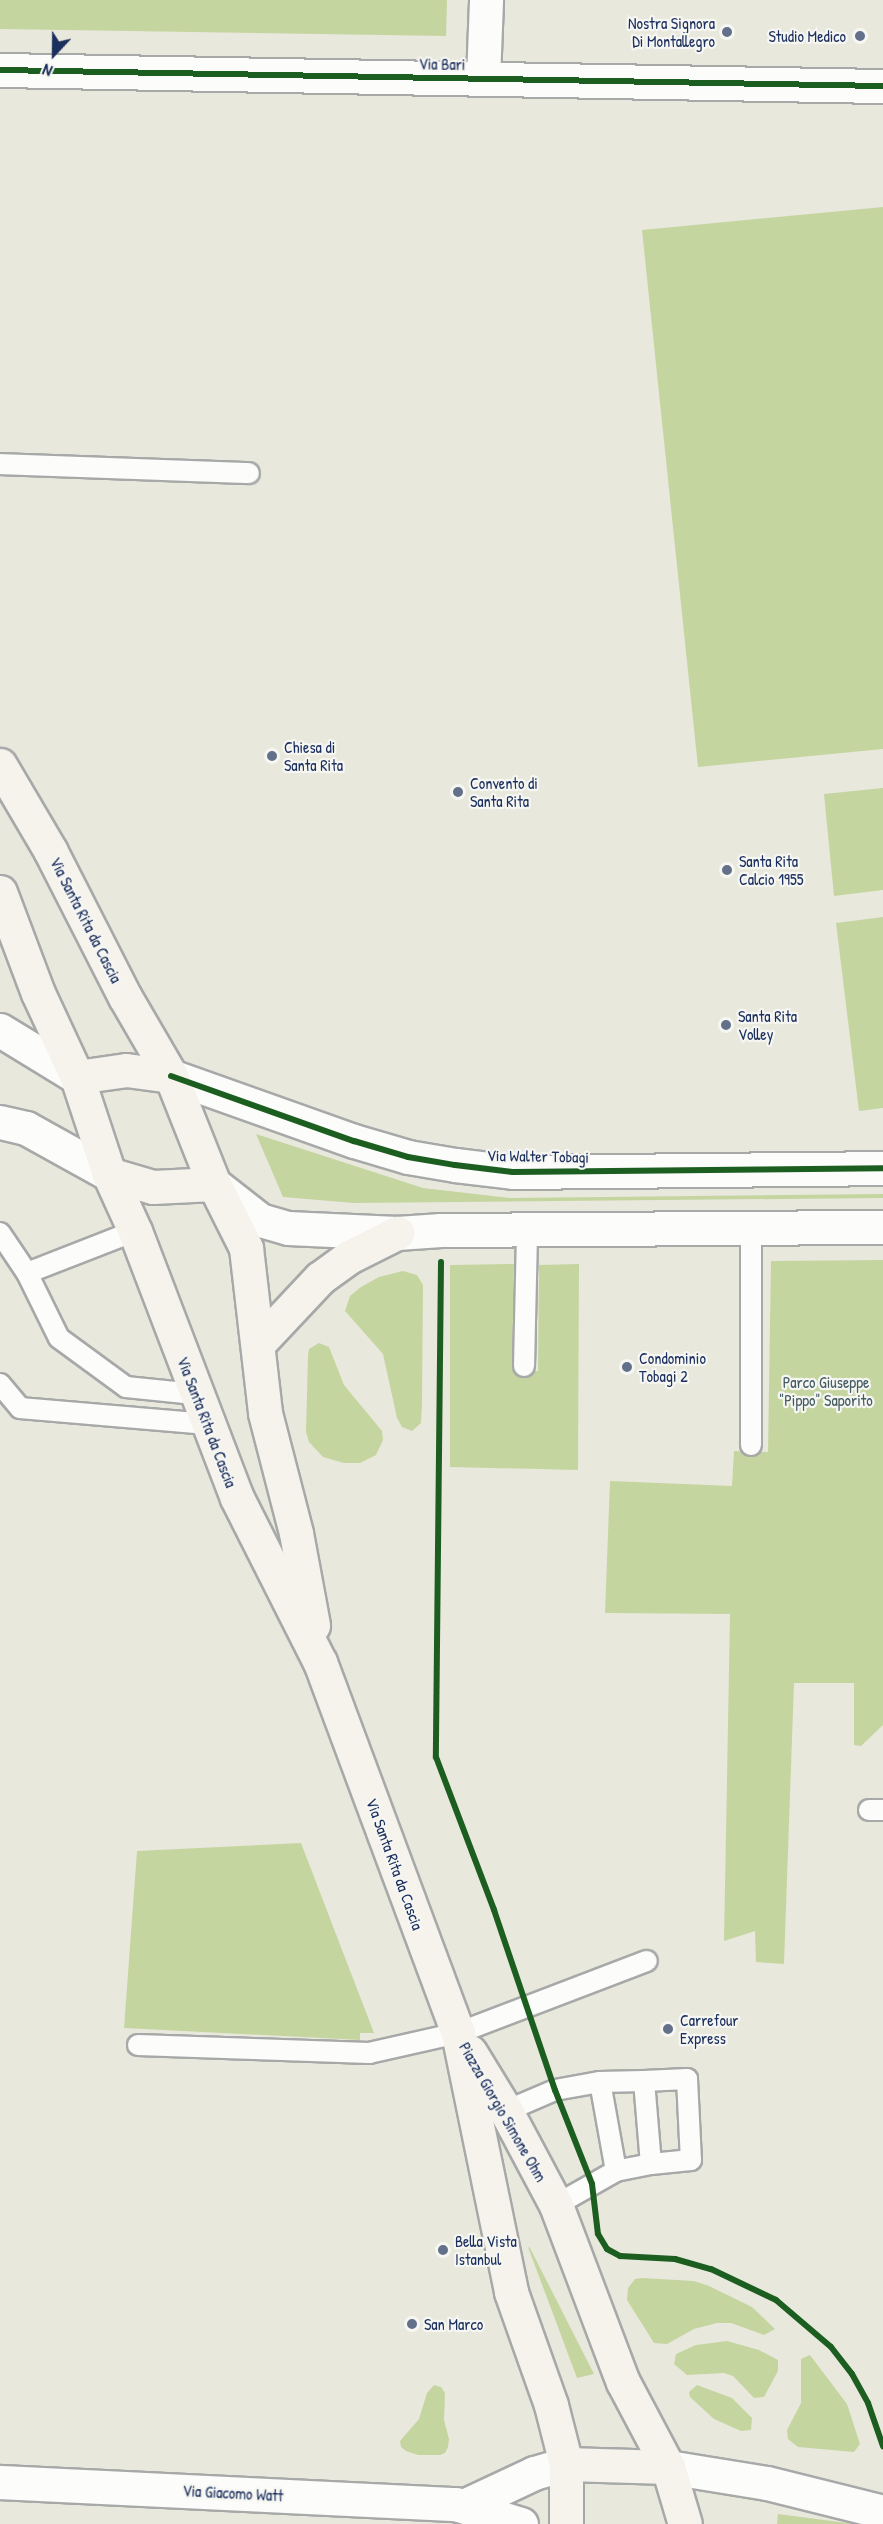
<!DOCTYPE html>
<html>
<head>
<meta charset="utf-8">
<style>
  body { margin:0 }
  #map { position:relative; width:883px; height:2524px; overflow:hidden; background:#e9e8dd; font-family:"Patrick Hand",sans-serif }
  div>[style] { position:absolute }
  .green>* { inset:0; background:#c5d5a0 }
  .roads { filter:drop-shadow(2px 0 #a6a9a8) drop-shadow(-2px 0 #a6a9a8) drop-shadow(0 2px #a6a9a8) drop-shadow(0 -2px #a6a9a8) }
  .service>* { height:20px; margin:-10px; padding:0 10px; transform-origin:10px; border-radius:10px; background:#fcfcfa }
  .minor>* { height:33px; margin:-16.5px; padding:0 16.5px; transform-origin:16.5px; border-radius:16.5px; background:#fcfcfa }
  .tertiary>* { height:33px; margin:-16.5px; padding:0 16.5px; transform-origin:16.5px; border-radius:16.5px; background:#fcfcfa }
  .secondary>* { height:33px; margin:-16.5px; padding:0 16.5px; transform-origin:16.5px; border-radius:16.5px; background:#f6f2ec }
  .cycleway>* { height:6px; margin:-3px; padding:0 3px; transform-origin:3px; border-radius:3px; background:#1b5e20 }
  .dots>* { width:16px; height:16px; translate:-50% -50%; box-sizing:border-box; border:3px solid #f6f6f2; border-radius:50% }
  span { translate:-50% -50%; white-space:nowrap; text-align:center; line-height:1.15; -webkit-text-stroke:4.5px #f6f6f2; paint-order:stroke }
  .poi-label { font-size:16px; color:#1b2f5e }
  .right { translate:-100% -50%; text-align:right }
  .left { translate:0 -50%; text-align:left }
  .street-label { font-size:16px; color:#1b2f5e }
  .park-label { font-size:16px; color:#455c63 }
  .north { position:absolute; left:24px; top:24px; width:60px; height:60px; -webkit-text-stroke:4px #f6f6f2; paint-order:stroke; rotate:202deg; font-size:16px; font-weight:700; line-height:24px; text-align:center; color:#1b2f5e }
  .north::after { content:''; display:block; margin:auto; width:21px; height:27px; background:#1b2f5e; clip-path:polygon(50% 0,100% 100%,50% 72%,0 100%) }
</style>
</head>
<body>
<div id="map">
  <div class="green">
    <div style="clip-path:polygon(0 0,447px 0,446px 36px,0 29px)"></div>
    <div style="clip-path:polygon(883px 207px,883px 749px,698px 767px,642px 230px)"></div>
    <div style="clip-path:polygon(883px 788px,883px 890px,834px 896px,824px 794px)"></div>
    <div style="clip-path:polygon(883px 917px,883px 1108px,859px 1111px,836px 923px)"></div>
    <div style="clip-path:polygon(256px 1134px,423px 1188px,511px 1198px,883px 1194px,883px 1198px,354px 1203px,283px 1197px)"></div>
    <div style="clip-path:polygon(883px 1260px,883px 1725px,861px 1746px,854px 1745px,854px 1683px,794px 1683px,784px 1964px,756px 1962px,755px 1931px,724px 1941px,730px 1614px,605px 1613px,610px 1481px,732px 1486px,734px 1451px,768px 1452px,771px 1261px)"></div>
    <div style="clip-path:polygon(514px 1264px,512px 1370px,538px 1371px,539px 1265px,579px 1264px,578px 1470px,450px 1467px,450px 1265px)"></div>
    <div style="clip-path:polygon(403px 1271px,417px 1275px,423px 1285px,422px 1403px,421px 1423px,412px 1431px,402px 1427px,397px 1418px,383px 1354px,345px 1311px,350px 1296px,361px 1287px,379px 1277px)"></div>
    <div style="clip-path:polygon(319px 1343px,329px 1347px,344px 1385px,382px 1431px,383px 1440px,376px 1455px,360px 1463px,344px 1463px,323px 1457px,309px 1442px,306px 1432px,308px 1356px,309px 1349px)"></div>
    <div style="clip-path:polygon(301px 1843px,374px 2033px,360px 2033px,360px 2040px,124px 2028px,137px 1851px)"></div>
    <div style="clip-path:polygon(528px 2247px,530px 2248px,594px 2374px,577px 2378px)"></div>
    <div style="clip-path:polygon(642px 2278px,694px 2281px,709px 2286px,752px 2307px,775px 2329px,764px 2335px,731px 2323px,717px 2323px,694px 2329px,667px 2344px,654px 2343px,627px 2300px,628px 2288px,635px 2279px)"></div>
    <div style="clip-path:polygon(727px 2341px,759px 2350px,778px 2360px,778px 2371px,764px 2397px,754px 2398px,733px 2376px,724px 2373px,687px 2375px,674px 2364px,676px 2354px,696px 2345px)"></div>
    <div style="clip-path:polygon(810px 2355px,847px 2404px,860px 2444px,854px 2452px,798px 2447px,788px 2439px,787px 2430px,801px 2403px,801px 2359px)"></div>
    <div style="clip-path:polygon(434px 2385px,441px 2387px,445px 2393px,444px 2420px,449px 2439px,448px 2447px,445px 2453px,440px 2455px,418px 2455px,406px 2451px,401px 2447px,400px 2441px,419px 2419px,427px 2393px)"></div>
    <div style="clip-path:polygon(697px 2385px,732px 2398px,752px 2418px,751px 2430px,741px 2431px,714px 2419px,690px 2397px,689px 2392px)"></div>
    <div style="clip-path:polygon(778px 2514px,855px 2524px,777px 2524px)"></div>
  </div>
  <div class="roads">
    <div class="service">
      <div style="left:0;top:464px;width:249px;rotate:2.1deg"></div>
      <div style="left:0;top:1233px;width:48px;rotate:56deg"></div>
      <div style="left:27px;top:1273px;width:72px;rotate:63.8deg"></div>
      <div style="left:59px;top:1338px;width:83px;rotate:36.2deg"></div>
      <div style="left:126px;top:1387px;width:69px;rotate:5.8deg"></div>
      <div style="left:27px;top:1273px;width:116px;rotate:-21.3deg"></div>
      <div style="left:524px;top:1366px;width:135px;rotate:-88.7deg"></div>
      <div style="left:0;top:1384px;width:31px;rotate:50deg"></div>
      <div style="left:20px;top:1408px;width:188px;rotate:4.9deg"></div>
      <div style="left:751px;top:1445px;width:217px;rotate:-90deg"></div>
      <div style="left:869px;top:1810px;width:14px"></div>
      <div style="left:138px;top:2045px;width:231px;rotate:2deg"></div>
      <div style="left:369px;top:2053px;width:91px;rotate:-12.7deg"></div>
      <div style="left:458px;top:2033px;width:202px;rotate:-20.9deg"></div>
      <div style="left:644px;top:2081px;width:43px;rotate:-2.7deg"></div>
      <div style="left:687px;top:2079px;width:81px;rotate:87.2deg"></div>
      <div style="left:691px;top:2160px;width:40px;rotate:174.3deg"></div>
      <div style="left:600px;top:2082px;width:44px;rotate:-1.3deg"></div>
      <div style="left:644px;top:2081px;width:83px;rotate:85.2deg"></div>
      <div style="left:651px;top:2164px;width:36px;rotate:169deg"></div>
      <div style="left:506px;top:2111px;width:53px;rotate:-23.2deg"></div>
      <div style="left:555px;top:2090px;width:46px;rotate:-10.1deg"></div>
      <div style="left:600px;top:2082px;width:90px;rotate:79.8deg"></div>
      <div style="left:616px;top:2171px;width:69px;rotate:150.5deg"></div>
    </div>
    <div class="minor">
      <div style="left:0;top:70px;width:883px;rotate:1.04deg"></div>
      <div style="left:483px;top:79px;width:79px;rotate:-87.8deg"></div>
      <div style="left:668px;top:2467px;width:100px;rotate:9.2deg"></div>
      <div style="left:767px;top:2483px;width:120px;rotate:14deg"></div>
      <div style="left:0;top:2482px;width:456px;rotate:2.8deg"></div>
      <div style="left:455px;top:2504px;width:69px;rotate:16.9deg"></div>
      <div style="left:466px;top:2505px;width:75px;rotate:-25.2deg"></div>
      <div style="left:534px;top:2473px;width:33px;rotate:-16deg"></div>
    </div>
    <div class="tertiary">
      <div style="left:0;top:1030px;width:90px;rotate:31.4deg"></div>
      <div style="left:171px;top:1076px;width:194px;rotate:19.6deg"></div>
      <div style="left:354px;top:1141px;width:56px;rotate:16.5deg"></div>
      <div style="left:408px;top:1157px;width:48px;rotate:9.7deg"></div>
      <div style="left:455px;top:1165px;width:58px;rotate:6.9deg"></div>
      <div style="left:513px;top:1172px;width:370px;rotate:-0.6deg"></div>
      <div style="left:0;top:1122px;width:27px;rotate:13deg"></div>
      <div style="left:26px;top:1128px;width:95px;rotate:29deg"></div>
      <div style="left:214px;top:1184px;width:58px;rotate:38deg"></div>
      <div style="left:260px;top:1220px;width:29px;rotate:16deg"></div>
      <div style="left:288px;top:1228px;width:109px;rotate:2.6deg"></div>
      <div style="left:397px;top:1233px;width:44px;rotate:-3.9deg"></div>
      <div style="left:441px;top:1230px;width:442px;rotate:-0.4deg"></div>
    </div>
    <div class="secondary">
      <div style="left:0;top:765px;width:99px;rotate:59.5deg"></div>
      <div style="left:50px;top:850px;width:165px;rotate:63deg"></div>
      <div style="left:125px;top:997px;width:91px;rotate:59.8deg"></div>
      <div style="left:171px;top:1076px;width:116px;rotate:68.3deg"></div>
      <div style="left:214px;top:1184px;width:72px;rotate:63.4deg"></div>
      <div style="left:246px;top:1248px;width:166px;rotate:83.4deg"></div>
      <div style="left:265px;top:1413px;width:124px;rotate:75.5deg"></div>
      <div style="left:296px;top:1533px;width:94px;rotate:79.5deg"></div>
      <div style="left:0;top:892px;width:108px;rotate:69.4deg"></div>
      <div style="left:38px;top:993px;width:93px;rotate:65.1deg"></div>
      <div style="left:77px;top:1077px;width:102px;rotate:71.7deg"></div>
      <div style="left:109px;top:1174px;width:63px;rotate:65.5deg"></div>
      <div style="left:135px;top:1231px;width:286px;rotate:69.1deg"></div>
      <div style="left:237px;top:1498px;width:184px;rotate:63.2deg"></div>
      <div style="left:320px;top:1662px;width:396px;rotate:69.6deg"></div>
      <div style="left:458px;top:2033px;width:264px;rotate:78.4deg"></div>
      <div style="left:511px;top:2292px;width:120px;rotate:70.5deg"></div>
      <div style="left:551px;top:2405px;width:61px;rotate:75.7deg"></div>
      <div style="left:566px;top:2464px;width:60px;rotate:90deg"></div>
      <div style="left:77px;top:1077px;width:49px;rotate:-8.1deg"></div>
      <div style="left:126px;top:1070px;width:45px;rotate:7.6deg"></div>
      <div style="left:109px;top:1174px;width:46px;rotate:16.5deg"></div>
      <div style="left:153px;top:1187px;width:61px;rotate:-2.8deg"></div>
      <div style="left:258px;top:1344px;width:91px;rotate:-46.8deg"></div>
      <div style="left:320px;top:1278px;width:36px;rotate:-36deg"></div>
      <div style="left:349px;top:1257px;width:54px;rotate:-26.6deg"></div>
      <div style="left:470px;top:2052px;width:69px;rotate:58.6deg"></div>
      <div style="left:506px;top:2111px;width:106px;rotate:62deg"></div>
      <div style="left:556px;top:2205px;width:189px;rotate:69.3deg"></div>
      <div style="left:623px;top:2382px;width:96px;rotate:62.1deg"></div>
      <div style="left:668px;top:2467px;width:59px;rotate:73.4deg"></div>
      <div style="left:566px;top:2464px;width:102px;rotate:1.7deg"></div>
    </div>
  </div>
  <div class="cycleway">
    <div style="left:0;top:70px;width:883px;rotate:1.04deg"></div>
    <div style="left:171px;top:1076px;width:194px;rotate:19.6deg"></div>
    <div style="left:354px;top:1141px;width:56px;rotate:16.5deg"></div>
    <div style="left:408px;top:1157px;width:48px;rotate:9.7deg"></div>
    <div style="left:455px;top:1165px;width:58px;rotate:6.9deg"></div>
    <div style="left:513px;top:1172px;width:370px;rotate:-0.6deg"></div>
    <div style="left:441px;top:1262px;width:495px;rotate:90.6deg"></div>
    <div style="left:436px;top:1757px;width:164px;rotate:69.2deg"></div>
    <div style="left:494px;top:1910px;width:190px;rotate:71.3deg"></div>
    <div style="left:555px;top:2090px;width:101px;rotate:68.5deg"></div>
    <div style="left:592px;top:2184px;width:50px;rotate:83.2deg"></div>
    <div style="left:598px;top:2234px;width:17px;rotate:59deg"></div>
    <div style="left:607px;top:2249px;width:15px;rotate:28deg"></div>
    <div style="left:620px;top:2256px;width:55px;rotate:3.1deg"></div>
    <div style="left:675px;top:2259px;width:37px;rotate:16deg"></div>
    <div style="left:711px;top:2269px;width:72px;rotate:25.5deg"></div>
    <div style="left:776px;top:2300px;width:72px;rotate:40.5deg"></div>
    <div style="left:831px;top:2347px;width:34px;rotate:52deg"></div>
    <div style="left:852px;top:2374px;width:33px;rotate:61deg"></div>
    <div style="left:868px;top:2403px;width:46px;rotate:70.8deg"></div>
  </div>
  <div class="dots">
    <div style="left:727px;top:32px;background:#63708a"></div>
    <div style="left:860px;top:36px;background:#63708a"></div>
    <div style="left:272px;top:756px;background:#63708a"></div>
    <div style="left:458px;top:792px;background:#63708a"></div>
    <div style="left:727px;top:870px;background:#63708a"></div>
    <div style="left:726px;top:1025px;background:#63708a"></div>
    <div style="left:627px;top:1367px;background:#63708a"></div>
    <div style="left:668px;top:2029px;background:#63708a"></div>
    <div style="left:443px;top:2250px;background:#63708a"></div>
    <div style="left:412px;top:2324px;background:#63708a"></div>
  </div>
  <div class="poi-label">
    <span class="right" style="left:715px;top:32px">Nostra Signora<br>Di Montallegro</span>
    <span class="right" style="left:846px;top:36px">Studio Medico</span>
    <span class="left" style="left:284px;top:756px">Chiesa di<br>Santa Rita</span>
    <span class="left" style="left:470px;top:792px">Convento di<br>Santa Rita</span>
    <span class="left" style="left:739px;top:870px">Santa Rita<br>Calcio 1955</span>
    <span class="left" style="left:738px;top:1025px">Santa Rita<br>Volley</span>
    <span class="left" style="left:639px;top:1367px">Condominio<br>Tobagi 2</span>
    <span class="left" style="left:680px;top:2029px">Carrefour<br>Express</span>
    <span class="left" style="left:455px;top:2250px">Bella Vista<br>Istanbul</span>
    <span class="left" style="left:424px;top:2324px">San Marco</span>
  </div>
  <div class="street-label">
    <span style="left:442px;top:64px;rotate:1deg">Via Bari</span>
    <span style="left:86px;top:920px;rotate:63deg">Via Santa Rita da Cascia</span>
    <span style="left:538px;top:1156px;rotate:1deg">Via Walter Tobagi</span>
    <span style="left:207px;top:1422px;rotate:69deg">Via Santa Rita da Cascia</span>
    <span style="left:395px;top:1864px;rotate:70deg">Via Santa Rita da Cascia</span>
    <span style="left:503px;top:2112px;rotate:60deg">Piazza Giorgio Simone Ohm</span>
    <span style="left:233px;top:2493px;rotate:3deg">Via Giacomo Watt</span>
  </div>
  <div class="park-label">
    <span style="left:826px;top:1391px">Parco Giuseppe<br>"Pippo" Saporito</span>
  </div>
  <div class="north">N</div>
</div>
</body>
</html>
